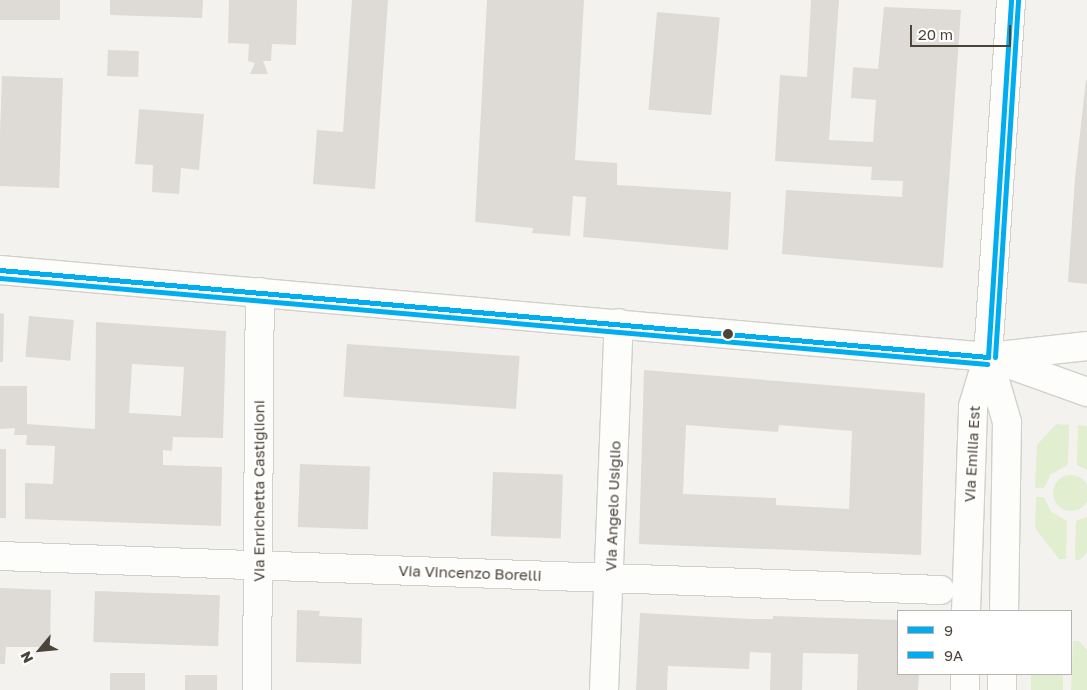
<!DOCTYPE html>
<html>
<head>
<meta charset="utf-8">
<style>
  body { margin:0 }
  #map { position:relative; width:1087px; height:690px; overflow:hidden; background:#f4f2ee; font-family:"Golos Text",sans-serif }
  div>[style] { position:absolute }
  .green>* { inset:0; background:#e1eecf; transform-origin:0 0 }
  .round { border-radius:50% }
  .building>* { inset:0; background:#dedbd6; transform-origin:0 0 }
  .roads { filter:drop-shadow(1px 0 #d2d0cb) drop-shadow(-1px 0 #d2d0cb) drop-shadow(0 1px #d2d0cb) drop-shadow(0 -1px #d2d0cb) }
  .minor>* { height:28px; margin:-14px; padding:0 14px; transform-origin:14px; border-radius:14px; background:#fdfdfc }
  .bus-1>* { height:5px; margin:-2.5px; padding:0 2.5px; transform-origin:2.5px; border-radius:2.5px; background:#00adef }
  .bus-2>* { height:5px; margin:-2.5px; padding:0 2.5px; transform-origin:2.5px; border-radius:2.5px; background:#00adef }
  .dots>* { width:14px; height:14px; translate:-50% -50%; box-sizing:border-box; border:2px solid #fff; border-radius:50% }
  span { translate:-50% -50%; white-space:nowrap; text-align:center; line-height:1.15; -webkit-text-stroke:4px #fff; paint-order:stroke }
  .street-label { font-size:15px; color:#4b4439 }
  .legend { position:absolute; left:897px; top:610px; width:175px; height:65px; box-sizing:border-box; background:#fff; border:1px solid #b7b4b0; margin:0; padding:6px 9px; list-style:none; font-size:15px; color:#4b4439 }
  .legend li { display:flex; align-items:center; gap:10px; height:25px }
  .legend b { width:25px; border:1px solid #b7b4b0 }
  .north { position:absolute; left:15px; top:625px; width:50px; height:50px; -webkit-text-stroke:4px #fff; paint-order:stroke; rotate:242deg; font-size:14px; font-weight:700; line-height:20px; text-align:center; color:#4b4439 }
  .north::after { content:''; display:block; margin:auto; width:18px; height:22px; background:#4b4439; clip-path:polygon(50% 0,100% 100%,50% 72%,0 100%) }
  .scale { position:absolute; left:910px; top:25px; width:101px; height:22px; box-sizing:border-box; border:2px solid #4b4439; border-top:0; padding-left:6px; font-size:15px; line-height:18px; white-space:nowrap; color:#4b4439; -webkit-text-stroke:4px #fff; paint-order:stroke }
</style>
</head>
<body>
<div id="map">
  <div class="green">
    <div style="clip-path:polygon(1056px 424px,1069px 425px,1068px 465px,1051px 474px,1044px 488px,1035px 488px,1037px 445px)"></div>
    <div style="clip-path:polygon(1078px 425px,1087px 426px,1087px 470px,1077px 465px)"></div>
    <div class="round" style="left:1053px;top:475px;width:36px;height:36px"></div>
    <div style="clip-path:polygon(1036px 497px,1044px 497px,1051px 512px,1067px 521px,1066px 559px,1059px 559px,1035px 528px)"></div>
    <div style="clip-path:polygon(1087px 517px,1087px 552px,1080px 560px,1075px 560px,1076px 521px)"></div>
    <div style="clip-path:polygon(1073px 641px,1079px 641px,1087px 650px,1087px 690px,1071px 690px)"></div>
    <div style="left:1031px;top:674px;width:32px;height:16px"></div>
  </div>
  <div class="building">
    <div style="left:0;top:0;width:60px;height:20px"></div>
    <div style="clip-path:polygon(110px 0,203px 0,202px 18px,110px 15px)"></div>
    <div style="clip-path:polygon(229px 0,297px 0,296px 45px,272px 44px,271px 61px,263px 61px,268px 74px,250px 74px,255px 63px,248px 61px,249px 44px,228px 43px)"></div>
    <div style="clip-path:polygon(352px 0,388px 0,375px 189px,313px 184px,317px 130px,343px 132px)"></div>
    <div style="clip-path:polygon(487px 0,584px 0,575px 160px,617px 163px,617px 185px,731px 192px,728px 250px,583px 237px,586px 197px,573px 196px,570px 236px,532px 233px,533px 228px,475px 222px)"></div>
    <div style="clip-path:polygon(811px 0,839px 0,829px 140px,873px 142px,876px 100px,851px 98px,853px 67px,878px 69px,884px 7px,961px 10px,943px 268px,782px 254px,786px 190px,902px 197px,903px 181px,871px 180px,872px 167px,775px 161px,780px 75px,807px 77px)"></div>
    <div style="left:657px;top:12px;width:63px;height:98px;rotate:5deg"></div>
    <div style="left:108px;top:50px;width:31px;height:26px;rotate:2deg"></div>
    <div style="left:2px;top:76px;width:61px;height:110px;rotate:2deg"></div>
    <div style="clip-path:polygon(1086px 80px,1087px 80px,1087px 284px,1068px 282px,1075px 178px)"></div>
    <div style="clip-path:polygon(139px 109px,204px 114px,199px 170px,181px 168px,179px 194px,152px 192px,153px 165px,135px 164px)"></div>
    <div style="clip-path:polygon(0 313px,4px 314px,3px 362px,0 362px)"></div>
    <div style="left:29px;top:316px;width:45px;height:41px;rotate:5deg"></div>
    <div style="clip-path:polygon(evenodd,96px 322px,226px 331px,223px 438px,173px 437px,172px 451px,163px 450px,163px 465px,222px 467px,221px 526px,25px 519px,25px 483px,53px 484px,55px 446px,26px 445px,27px 435px,14px 435px,15px 428px,0 429px,0 386px,27px 386px,27px 424px,95px 429px,96px 322px,132px 364px,184px 367px,181px 416px,129px 413px,132px 364px)"></div>
    <div style="left:347px;top:344px;width:173px;height:53px;rotate:4deg"></div>
    <div style="clip-path:polygon(evenodd,644px 370px,925px 393px,921px 555px,639px 544px,644px 370px,686px 425px,778px 432px,779px 425px,852px 431px,849px 509px,776px 505px,776px 498px,683px 494px,686px 425px)"></div>
    <div style="left:0;top:449px;width:6px;height:69px"></div>
    <div style="left:300px;top:464px;width:70px;height:63px;rotate:2deg"></div>
    <div style="left:493px;top:472px;width:70px;height:64px;rotate:2deg"></div>
    <div style="clip-path:polygon(0 588px,51px 590px,50px 647px,6px 647px,5px 664px,0 664px)"></div>
    <div style="left:95px;top:591px;width:125px;height:51px;rotate:2deg"></div>
    <div style="clip-path:polygon(297px 610px,320px 611px,319px 616px,362px 618px,361px 664px,296px 662px)"></div>
    <div style="clip-path:polygon(640px 613px,751px 619px,773px 619px,773px 616px,898px 620px,898px 674px,919px 674px,918px 690px,857px 690px,858px 654px,803px 653px,802px 690px,770px 690px,771px 653px,750px 652px,749px 669px,668px 666px,667px 690px,636px 690px)"></div>
    <div style="left:110px;top:673px;width:35px;height:17px"></div>
    <div style="left:185px;top:675px;width:32px;height:15px"></div>
  </div>
  <div class="roads">
    <div class="minor">
      <div style="left:0;top:270px;width:992px;rotate:5.03deg"></div>
      <div style="left:988px;top:357px;width:100px;rotate:-6.3deg"></div>
      <div style="left:988px;top:357px;width:68px;rotate:73.7deg"></div>
      <div style="left:1007px;top:422px;width:189px;rotate:90.9deg"></div>
      <div style="left:992px;top:358px;width:101px;rotate:19.7deg"></div>
      <div style="left:0;top:556px;width:941px;rotate:2.07deg"></div>
      <div style="left:966px;top:611px;width:205px;rotate:-88deg"></div>
      <div style="left:973px;top:406px;width:51px;rotate:-73deg"></div>
      <div style="left:988px;top:357px;width:358px;rotate:-86.3deg"></div>
      <div style="left:257px;top:690px;width:398px;rotate:-89.6deg"></div>
      <div style="left:604px;top:690px;width:367px;rotate:-87.7deg"></div>
      <div style="left:965px;top:690px;width:16px;rotate:-90deg"></div>
      <div style="left:1002px;top:690px;width:16px;rotate:-90deg"></div>
    </div>
  </div>
  <div class="bus-1">
    <div style="left:0;top:270px;width:992px;rotate:5.03deg"></div>
    <div style="left:988px;top:357px;width:358px;rotate:-86.3deg"></div>
  </div>
  <div class="bus-2">
    <div style="left:0;top:278px;width:991px;rotate:4.98deg"></div>
    <div style="left:995px;top:357px;width:358px;rotate:-86.3deg"></div>
  </div>
  <div class="dots">
    <div style="left:728px;top:334px;background:#4b4439"></div>
  </div>
  <div class="street-label">
    <span style="left:972px;top:454px;rotate:-87deg">Via Emilia Est</span>
    <span style="left:259px;top:491px;rotate:-90deg">Via Enrichetta Castiglioni</span>
    <span style="left:613px;top:506px;rotate:-88deg">Via Angelo Usiglio</span>
    <span style="left:470px;top:573px;rotate:2deg">Via Vincenzo Borelli</span>
  </div>
  <ul class="legend">
  <li><b style="height:6px;background:#00adef"></b>9</li>
  <li><b style="height:6px;background:#00adef"></b>9A</li>
  </ul>
  <div class="north">N</div>
  <div class="scale">20 m</div>
</div>
</body>
</html>
